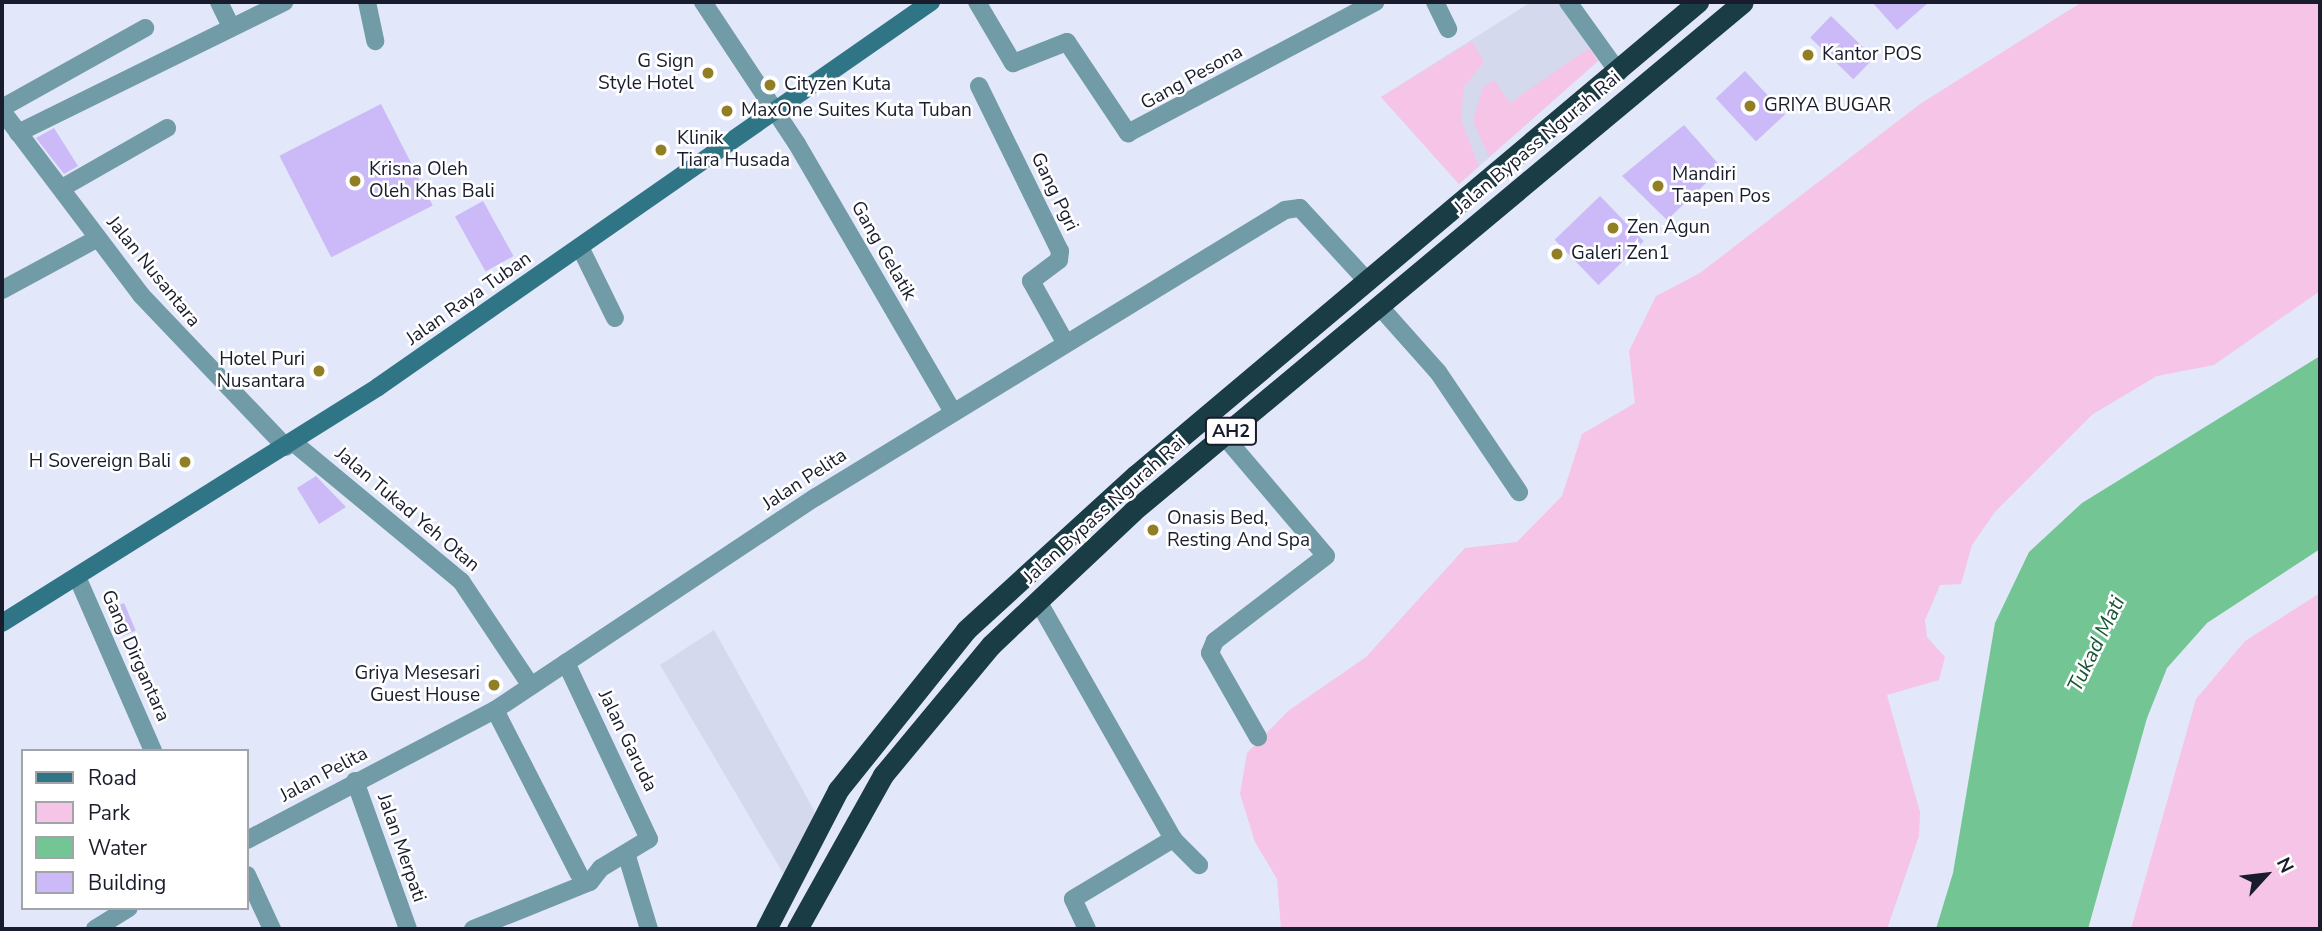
<!DOCTYPE html>
<html>
<head>
<meta charset="utf-8">
<style>
  body { margin:0 }
  #map { position:relative; width:2322px; height:931px; overflow:hidden; background:#e3e7fa; font-family:"Nunito Sans",sans-serif }
  div>[style] { position:absolute }
  .built>* { inset:0; background:#d4d9ee }
  .green>* { inset:0; background:#f5c4e7 }
  .water>* { inset:0; background:#73c594 }
  .building>* { inset:0; background:#cbbaf7; transform-origin:0 0 }
  .street>* { height:18px; margin:-9px; padding:0 9px; transform-origin:9px; border-radius:9px; background:#719ba6 }
  .secondary>* { height:18px; margin:-9px; padding:0 9px; transform-origin:9px; border-radius:9px; background:#307586 }
  .highway>* { height:21px; margin:-10.5px; padding:0 10.5px; transform-origin:10.5px; border-radius:10.5px; background:#193c45 }
  .dots>* { width:19px; height:19px; translate:-50% -50%; box-sizing:border-box; border:4px solid #fff; border-radius:50% }
  span { translate:-50% -50%; white-space:nowrap; text-align:center; line-height:1.15; -webkit-text-stroke:5px #fff; paint-order:stroke }
  .shield-label span { padding:2px 5px; background:#fff; border:2px solid; border-radius:5px; -webkit-text-stroke-width:0 }
  .shield-label { font-size:18px; color:#191c2c; font-weight:700 }
  .poi-label { font-size:19px; color:#191c2c }
  .left { translate:0 -50%; text-align:left }
  .right { translate:-100% -50%; text-align:right }
  .street-label { font-size:19px; color:#191c2c }
  .water-label { font-size:21px; color:#185636; font-style:italic }
  .frame { position:absolute; inset:0; border:4px solid #191c2c; pointer-events:none }
  .legend { position:absolute; left:21px; top:749px; width:228px; height:161px; box-sizing:border-box; background:#fff; border:2px solid #a3a4ab; margin:0; padding:9px 12px; list-style:none; font-size:21px; color:#191c2c }
  .legend li { display:flex; align-items:center; gap:14px; height:35px }
  .legend b { width:35px; border:2px solid #a3a4ab }
  .north { position:absolute; left:2231px; top:840px; width:70px; height:70px; -webkit-text-stroke:5px #fff; paint-order:stroke; rotate:63deg; font-size:19px; font-weight:700; line-height:28px; text-align:center; color:#191c2c }
  .north::after { content:''; display:block; margin:auto; width:24px; height:32px; background:#191c2c; clip-path:polygon(50% 0,100% 100%,50% 72%,0 100%) }
</style>
</head>
<body>
<div id="map">
  <div class="built">
    <div style="clip-path:polygon(1531px 2px,1558px 2px,1598px 61px,1459px 184px,1381px 97px)"></div>
    <div style="clip-path:polygon(714px 630px,815px 812px,784px 875px,660px 665px)"></div>
  </div>
  <div class="green">
    <div style="clip-path:polygon(2082px 2px,2320px 2px,2320px 291px,2214px 365px,2157px 376px,2093px 414px,1995px 512px,1972px 545px,1961px 584px,1940px 585px,1925px 620px,1927px 637px,1945px 657px,1939px 680px,1887px 695px,1920px 812px,1919px 836px,1887px 929px,1281px 929px,1277px 879px,1255px 842px,1240px 794px,1247px 753px,1288px 711px,1366px 657px,1465px 548px,1517px 542px,1562px 496px,1582px 434px,1635px 403px,1629px 351px,1656px 296px,1700px 273px,1920px 104px)"></div>
    <div style="clip-path:polygon(1472px 41px,1484px 62px,1464px 87px,1461px 120px,1479px 166px,1459px 184px,1381px 97px)"></div>
    <div style="clip-path:polygon(1589px 48px,1598px 61px,1489px 157px,1473px 121px,1483px 87px,1494px 80px,1510px 103px)"></div>
    <div style="clip-path:polygon(2320px 593px,2320px 929px,2131px 929px,2196px 699px,2245px 641px)"></div>
  </div>
  <div class="water">
    <div style="clip-path:polygon(2320px 356px,2320px 549px,2207px 623px,2167px 668px,2147px 718px,2088px 929px,1936px 929px,1953px 873px,1995px 623px,2029px 552px,2082px 503px)"></div>
  </div>
  <div class="building">
    <div style="clip-path:polygon(1872px 2px,1929px 2px,1897px 30px)"></div>
    <div style="left:1831px;top:16px;width:60px;height:30px;rotate:44deg"></div>
    <div style="left:1745px;top:71px;width:59px;height:40px;rotate:47deg"></div>
    <div style="left:381px;top:104px;width:114px;height:114px;rotate:63deg"></div>
    <div style="clip-path:polygon(1684px 125px,1722px 168px,1667px 220px,1622px 176px)"></div>
    <div style="clip-path:polygon(54px 128px,78px 166px,64px 174px,36px 138px)"></div>
    <div style="left:1600px;top:196px;width:63px;height:63px;rotate:46deg"></div>
    <div style="left:483px;top:201px;width:63px;height:32px;rotate:61deg"></div>
    <div style="clip-path:polygon(316px 476px,346px 507px,319px 524px,297px 488px)"></div>
    <div style="left:124px;top:603px;width:30px;height:15px;rotate:67deg"></div>
  </div>
  <div class="street">
    <div style="left:219px;top:2px;width:25px;rotate:64deg"></div>
    <div style="left:367px;top:2px;width:40px;rotate:78deg"></div>
    <div style="left:703px;top:2px;width:170px;rotate:56.5deg"></div>
    <div style="left:797px;top:144px;width:310px;rotate:59.8deg"></div>
    <div style="left:977px;top:2px;width:71px;rotate:59.5deg"></div>
    <div style="left:1013px;top:63px;width:58px;rotate:-21.3deg"></div>
    <div style="left:1067px;top:42px;width:110px;rotate:56.2deg"></div>
    <div style="left:1128px;top:133px;width:280px;rotate:-27.9deg"></div>
    <div style="left:1435px;top:2px;width:30px;rotate:64deg"></div>
    <div style="left:1568px;top:2px;width:87px;rotate:54.3deg"></div>
    <div style="left:979px;top:86px;width:184px;rotate:63.9deg"></div>
    <div style="left:1060px;top:251px;width:9px;rotate:96deg"></div>
    <div style="left:1059px;top:260px;width:35px;rotate:143deg"></div>
    <div style="left:1031px;top:281px;width:70px;rotate:60.9deg"></div>
    <div style="left:2px;top:108px;width:164px;rotate:-29.2deg"></div>
    <div style="left:2px;top:111px;width:231px;rotate:52.9deg"></div>
    <div style="left:141px;top:295px;width:210px;rotate:46.4deg"></div>
    <div style="left:18px;top:133px;width:297px;rotate:-26.2deg"></div>
    <div style="left:62px;top:188px;width:121px;rotate:-29.7deg"></div>
    <div style="left:580px;top:247px;width:79px;rotate:63.8deg"></div>
    <div style="left:2px;top:290px;width:109px;rotate:-28.4deg"></div>
    <div style="left:1380px;top:307px;width:87px;rotate:48.3deg"></div>
    <div style="left:1438px;top:372px;width:145px;rotate:56deg"></div>
    <div style="left:1224px;top:436px;width:157px;rotate:49.6deg"></div>
    <div style="left:1326px;top:556px;width:140px;rotate:142.6deg"></div>
    <div style="left:1215px;top:641px;width:13px;rotate:113deg"></div>
    <div style="left:1210px;top:653px;width:97px;rotate:60.3deg"></div>
    <div style="left:294px;top:443px;width:217px;rotate:39.6deg"></div>
    <div style="left:461px;top:581px;width:126px;rotate:56.3deg"></div>
    <div style="left:78px;top:579px;width:188px;rotate:66.4deg"></div>
    <div style="left:1038px;top:601px;width:274px;rotate:60.4deg"></div>
    <div style="left:495px;top:710px;width:184px;rotate:62.9deg"></div>
    <div style="left:355px;top:781px;width:157px;rotate:70.3deg"></div>
    <div style="left:1173px;top:839px;width:37px;rotate:45deg"></div>
    <div style="left:247px;top:840px;width:280px;rotate:-27.7deg"></div>
    <div style="left:495px;top:710px;width:385px;rotate:-33.6deg"></div>
    <div style="left:816px;top:497px;width:550px;rotate:-31.46deg"></div>
    <div style="left:1285px;top:210px;width:15px;rotate:-8deg"></div>
    <div style="left:1300px;top:208px;width:100px;rotate:47.4deg"></div>
    <div style="left:626px;top:853px;width:79px;rotate:73.2deg"></div>
    <div style="left:247px;top:875px;width:60px;rotate:65.2deg"></div>
    <div style="left:95px;top:929px;width:40px;rotate:-32deg"></div>
    <div style="left:473px;top:929px;width:126px;rotate:-21.9deg"></div>
    <div style="left:590px;top:882px;width:18px;rotate:-52deg"></div>
    <div style="left:601px;top:868px;width:56px;rotate:-31.1deg"></div>
    <div style="left:649px;top:839px;width:195px;rotate:-115.2deg"></div>
    <div style="left:1087px;top:929px;width:33px;rotate:-115deg"></div>
    <div style="left:1073px;top:899px;width:117px;rotate:-31deg"></div>
  </div>
  <div class="secondary">
    <div style="left:2px;top:623px;width:444px;rotate:-32.1deg"></div>
    <div style="left:378px;top:387px;width:674px;rotate:-34.85deg"></div>
  </div>
  <div class="highway">
    <div style="left:766px;top:929px;width:157px;rotate:-62.6deg"></div>
    <div style="left:838px;top:790px;width:205px;rotate:-51.3deg"></div>
    <div style="left:966px;top:630px;width:230px;rotate:-42.4deg"></div>
    <div style="left:1136px;top:475px;width:735px;rotate:-40.09deg"></div>
    <div style="left:797px;top:929px;width:176px;rotate:-60.8deg"></div>
    <div style="left:883px;top:775px;width:169px;rotate:-50.3deg"></div>
    <div style="left:991px;top:645px;width:195px;rotate:-43.3deg"></div>
    <div style="left:1133px;top:511px;width:794px;rotate:-39.84deg"></div>
  </div>
  <div class="dots">
    <div style="left:1808px;top:55px;background:#927f25"></div>
    <div style="left:708px;top:73px;background:#927f25"></div>
    <div style="left:770px;top:85px;background:#927f25"></div>
    <div style="left:1750px;top:106px;background:#927f25"></div>
    <div style="left:727px;top:111px;background:#927f25"></div>
    <div style="left:661px;top:150px;background:#927f25"></div>
    <div style="left:355px;top:181px;background:#927f25"></div>
    <div style="left:1658px;top:186px;background:#927f25"></div>
    <div style="left:1613px;top:228px;background:#927f25"></div>
    <div style="left:1557px;top:254px;background:#927f25"></div>
    <div style="left:319px;top:371px;background:#927f25"></div>
    <div style="left:185px;top:462px;background:#927f25"></div>
    <div style="left:1153px;top:530px;background:#927f25"></div>
    <div style="left:494px;top:685px;background:#927f25"></div>
  </div>
  <div class="shield-label">
    <span style="left:1231px;top:431px">AH2</span>
  </div>
  <div class="poi-label">
    <span class="left" style="left:1822px;top:55px">Kantor POS</span>
    <span class="right" style="left:694px;top:73px">G Sign<br>Style Hotel</span>
    <span class="left" style="left:784px;top:85px">Cityzen Kuta</span>
    <span class="left" style="left:1764px;top:106px">GRIYA BUGAR</span>
    <span class="left" style="left:741px;top:111px">MaxOne Suites Kuta Tuban</span>
    <span class="left" style="left:677px;top:150px">Klinik<br>Tiara Husada</span>
    <span class="left" style="left:369px;top:181px">Krisna Oleh<br>Oleh Khas Bali</span>
    <span class="left" style="left:1672px;top:186px">Mandiri<br>Taapen Pos</span>
    <span class="left" style="left:1627px;top:228px">Zen Agun</span>
    <span class="left" style="left:1571px;top:254px">Galeri Zen1</span>
    <span class="right" style="left:305px;top:371px">Hotel Puri<br>Nusantara</span>
    <span class="right" style="left:171px;top:462px">H Sovereign Bali</span>
    <span class="left" style="left:1167px;top:530px">Onasis Bed,<br>Resting And Spa</span>
    <span class="right" style="left:480px;top:685px">Griya Mesesari<br>Guest House</span>
  </div>
  <div class="street-label">
    <span style="left:1192px;top:78px;rotate:-29deg">Gang Pesona</span>
    <span style="left:1538px;top:143px;rotate:-40deg">Jalan Bypass Ngurah Rai</span>
    <span style="left:1054px;top:192px;rotate:64deg">Gang Pgri</span>
    <span style="left:883px;top:251px;rotate:60deg">Gang Gelatik</span>
    <span style="left:153px;top:272px;rotate:51deg">Jalan Nusantara</span>
    <span style="left:469px;top:299px;rotate:-35deg">Jalan Raya Tuban</span>
    <span style="left:805px;top:480px;rotate:-33deg">Jalan Pelita</span>
    <span style="left:407px;top:510px;rotate:40deg">Jalan Tukad Yeh Otan</span>
    <span style="left:1105px;top:510px;rotate:-42deg">Jalan Bypass Ngurah Rai</span>
    <span style="left:135px;top:656px;rotate:66deg">Gang Dirgantara</span>
    <span style="left:627px;top:741px;rotate:64deg">Jalan Garuda</span>
    <span style="left:324px;top:775px;rotate:-28deg">Jalan Pelita</span>
    <span style="left:401px;top:848px;rotate:71deg">Jalan Merpati</span>
  </div>
  <div class="water-label">
    <span style="left:2096px;top:644px;rotate:-64deg">Tukad Mati</span>
  </div>
  <div class="frame"></div>
  <ul class="legend">
  <li><b style="height:9px;background:#307586"></b>Road</li>
  <li><b style="height:19px;background:#f5c4e7"></b>Park</li>
  <li><b style="height:19px;background:#73c594"></b>Water</li>
  <li><b style="height:19px;background:#cbbaf7"></b>Building</li>
  </ul>
  <div class="north">N</div>
</div>
</body>
</html>
